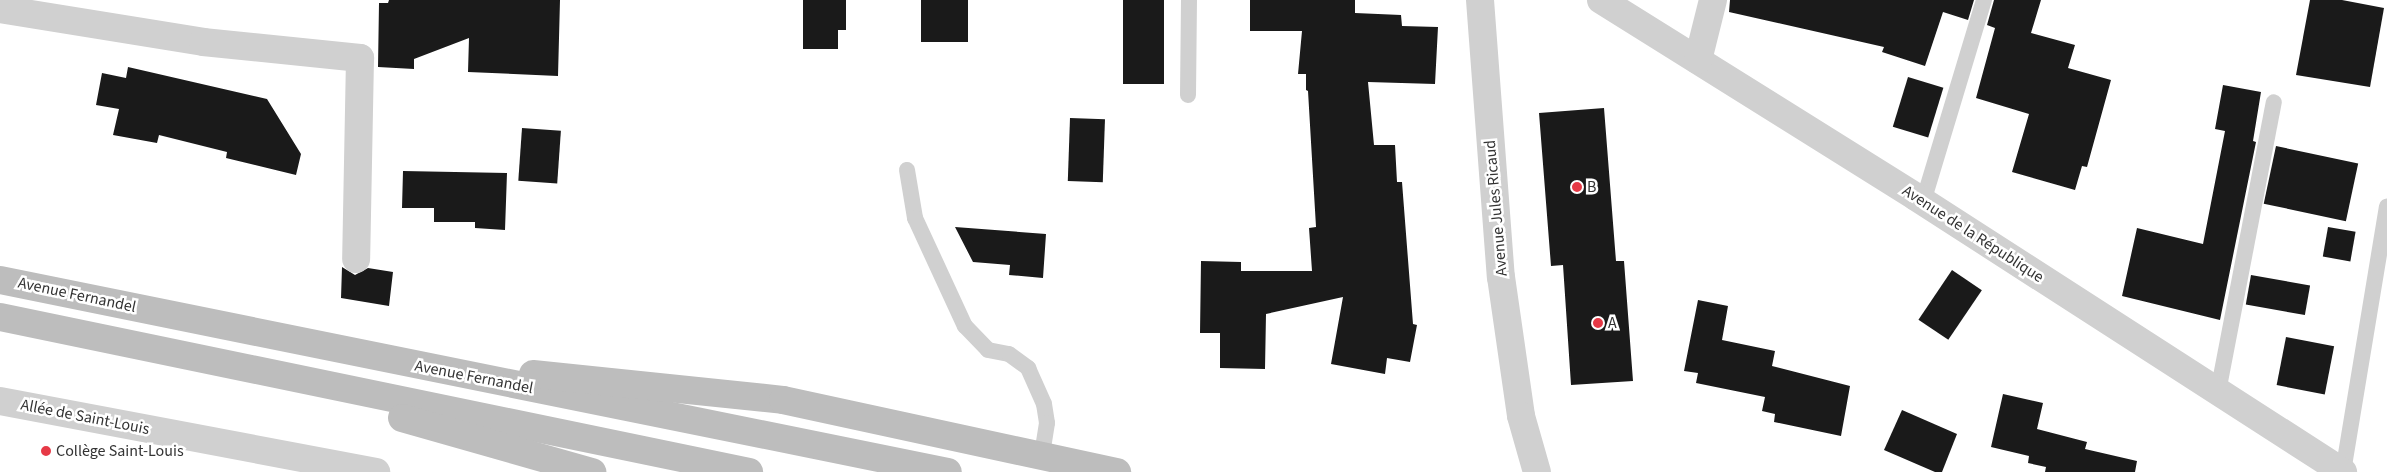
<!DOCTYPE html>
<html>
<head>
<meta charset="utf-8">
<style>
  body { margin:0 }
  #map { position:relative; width:2387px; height:472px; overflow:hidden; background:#fff; font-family:"Source Sans 3",sans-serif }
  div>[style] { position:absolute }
  .building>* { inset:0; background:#1a1a1a; transform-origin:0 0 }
  .service>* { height:16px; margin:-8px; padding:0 8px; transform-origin:8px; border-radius:8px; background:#d0d0d0 }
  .minor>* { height:28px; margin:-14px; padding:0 14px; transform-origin:14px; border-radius:14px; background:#d0d0d0 }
  .tertiary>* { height:28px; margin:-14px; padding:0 14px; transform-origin:14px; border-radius:14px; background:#d0d0d0 }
  .secondary>* { height:28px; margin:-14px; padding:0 14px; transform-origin:14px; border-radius:14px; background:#bdbdbd }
  .dots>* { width:14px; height:14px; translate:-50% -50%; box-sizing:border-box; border:2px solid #fff; border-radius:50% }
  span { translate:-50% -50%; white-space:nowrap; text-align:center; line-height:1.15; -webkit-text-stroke:5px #fff; paint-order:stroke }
  .poi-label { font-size:16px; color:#333 }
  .left { translate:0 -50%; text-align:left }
  .street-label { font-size:16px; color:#333 }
</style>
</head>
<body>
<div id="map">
  <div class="building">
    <div style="clip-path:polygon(389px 0,560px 0,558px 76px,468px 72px,469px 38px,414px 59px,414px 69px,378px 67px,379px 3px,388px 3px)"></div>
    <div style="clip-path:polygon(803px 0,846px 0,846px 30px,838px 30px,838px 49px,803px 49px)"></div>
    <div style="left:921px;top:0;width:47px;height:42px"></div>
    <div style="left:1123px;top:0;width:41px;height:84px"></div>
    <div style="clip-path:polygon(1250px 0,1355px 0,1355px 13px,1401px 15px,1402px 26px,1438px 27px,1435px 84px,1368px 82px,1374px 145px,1395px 145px,1397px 182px,1402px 182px,1413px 324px,1417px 325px,1410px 362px,1387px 358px,1385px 374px,1331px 364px,1343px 297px,1266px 314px,1265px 369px,1220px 368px,1220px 333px,1200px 333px,1201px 261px,1241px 262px,1241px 271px,1312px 271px,1309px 228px,1316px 227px,1308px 91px,1306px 90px,1306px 74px,1298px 74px,1302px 31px,1250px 31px)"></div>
    <div style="clip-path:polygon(1730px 0,1974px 0,1968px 20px,1943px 12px,1925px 66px,1882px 52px,1884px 47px,1729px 12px)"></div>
    <div style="clip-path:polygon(1994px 0,2041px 0,2031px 33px,2075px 45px,2068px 68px,2111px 80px,2087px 167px,2082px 166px,2075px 190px,2012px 172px,2029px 114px,1976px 98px,1995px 28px,1987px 25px)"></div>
    <div style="clip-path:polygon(2310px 0,2342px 0,2384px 8px,2370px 87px,2296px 75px)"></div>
    <div style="clip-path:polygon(128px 67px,267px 99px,301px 154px,296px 175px,226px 158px,227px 152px,159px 135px,157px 143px,113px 135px,119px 109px,96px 105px,102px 73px,126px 78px)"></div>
    <div style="left:1908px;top:77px;width:37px;height:52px;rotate:17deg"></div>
    <div style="clip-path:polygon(2223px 85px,2261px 92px,2253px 141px,2256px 142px,2220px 320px,2122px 296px,2137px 228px,2203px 244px,2225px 131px,2215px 129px)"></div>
    <div style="clip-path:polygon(1604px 108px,1616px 261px,1624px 261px,1633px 381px,1571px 385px,1563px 265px,1551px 266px,1539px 113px)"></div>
    <div style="left:1070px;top:118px;width:35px;height:63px;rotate:2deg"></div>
    <div style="left:522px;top:128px;width:39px;height:53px;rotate:4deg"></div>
    <div style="left:2276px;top:146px;width:84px;height:59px;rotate:12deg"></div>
    <div style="clip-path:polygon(403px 171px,507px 173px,505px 230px,475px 228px,475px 222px,434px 222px,434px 208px,402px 208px)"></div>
    <div style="clip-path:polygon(955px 227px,1046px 234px,1043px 278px,1009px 275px,1010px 265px,973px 262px)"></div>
    <div style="left:2328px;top:227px;width:28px;height:30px;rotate:10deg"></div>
    <div style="clip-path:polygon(342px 267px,355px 275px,368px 268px,393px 272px,389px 306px,341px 298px)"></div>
    <div style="left:1952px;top:270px;width:36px;height:60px;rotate:34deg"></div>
    <div style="left:2251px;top:275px;width:60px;height:30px;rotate:10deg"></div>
    <div style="clip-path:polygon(1698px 300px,1728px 306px,1722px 340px,1775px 351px,1772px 366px,1850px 386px,1841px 436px,1774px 422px,1775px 414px,1762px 411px,1765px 397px,1696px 383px,1698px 373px,1684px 371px)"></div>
    <div style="left:2286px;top:337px;width:49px;height:49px;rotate:11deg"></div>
    <div style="clip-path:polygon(2003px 394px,2043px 403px,2037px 429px,2087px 442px,2085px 449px,2137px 461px,2135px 472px,2045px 472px,2046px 467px,2028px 463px,2029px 456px,1991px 447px)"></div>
    <div style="clip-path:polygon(1902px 410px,1957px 434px,1942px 472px,1935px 472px,1884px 450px)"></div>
  </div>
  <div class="service">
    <div style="left:1188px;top:95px;width:95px;rotate:-89.4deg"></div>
    <div style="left:907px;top:170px;width:49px;rotate:80.5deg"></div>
    <div style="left:915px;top:218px;width:119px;rotate:65.2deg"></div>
    <div style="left:965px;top:326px;width:33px;rotate:46deg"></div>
    <div style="left:988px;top:350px;width:21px;rotate:11deg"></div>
    <div style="left:1009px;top:354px;width:24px;rotate:36deg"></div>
    <div style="left:1028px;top:368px;width:39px;rotate:66deg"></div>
    <div style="left:1044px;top:404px;width:19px;rotate:81deg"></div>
    <div style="left:1047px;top:423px;width:33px;rotate:99deg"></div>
    <div style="left:1923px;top:202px;width:211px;rotate:-73.2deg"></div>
    <div style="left:2218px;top:392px;width:295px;rotate:-79.1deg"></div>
    <div style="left:2343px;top:472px;width:269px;rotate:-80.6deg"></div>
  </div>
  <div class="minor">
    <div style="left:1601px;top:0;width:372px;rotate:32deg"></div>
    <div style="left:1916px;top:197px;width:508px;rotate:32.78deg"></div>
    <div style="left:0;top:9px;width:206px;rotate:9.2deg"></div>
    <div style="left:203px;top:42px;width:158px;rotate:5.8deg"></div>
    <div style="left:360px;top:58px;width:201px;rotate:91.1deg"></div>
    <div style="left:1698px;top:60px;width:62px;rotate:-76deg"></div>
    <div style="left:0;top:401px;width:383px;rotate:10.7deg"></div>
  </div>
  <div class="tertiary">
    <div style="left:1480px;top:0;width:278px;rotate:85.7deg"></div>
    <div style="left:1501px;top:277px;width:140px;rotate:81.8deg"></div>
    <div style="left:1521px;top:416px;width:58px;rotate:74.1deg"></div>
  </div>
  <div class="secondary">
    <div style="left:0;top:280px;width:967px;rotate:11.45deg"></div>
    <div style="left:0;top:317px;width:765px;rotate:11.69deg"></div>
    <div style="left:533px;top:374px;width:251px;rotate:5.9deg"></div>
    <div style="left:783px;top:400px;width:342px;rotate:12.2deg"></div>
    <div style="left:402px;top:418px;width:198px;rotate:15.9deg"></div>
  </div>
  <div class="dots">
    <div style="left:1577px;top:187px;background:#e63946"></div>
    <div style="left:1598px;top:323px;background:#e63946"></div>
    <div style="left:46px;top:451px;background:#e63946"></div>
  </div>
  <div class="poi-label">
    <span class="left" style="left:1587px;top:187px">B</span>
    <span class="left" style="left:1608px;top:323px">A</span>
    <span class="left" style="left:56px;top:451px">Collège Saint-Louis</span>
  </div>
  <div class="street-label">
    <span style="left:1496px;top:208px;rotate:-95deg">Avenue Jules Ricaud</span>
    <span style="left:1973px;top:234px;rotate:33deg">Avenue de la République</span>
    <span style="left:77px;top:295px;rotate:12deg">Avenue Fernandel</span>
    <span style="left:474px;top:377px;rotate:11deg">Avenue Fernandel</span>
    <span style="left:85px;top:417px;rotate:11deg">Allée de Saint-Louis</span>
  </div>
</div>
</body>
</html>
